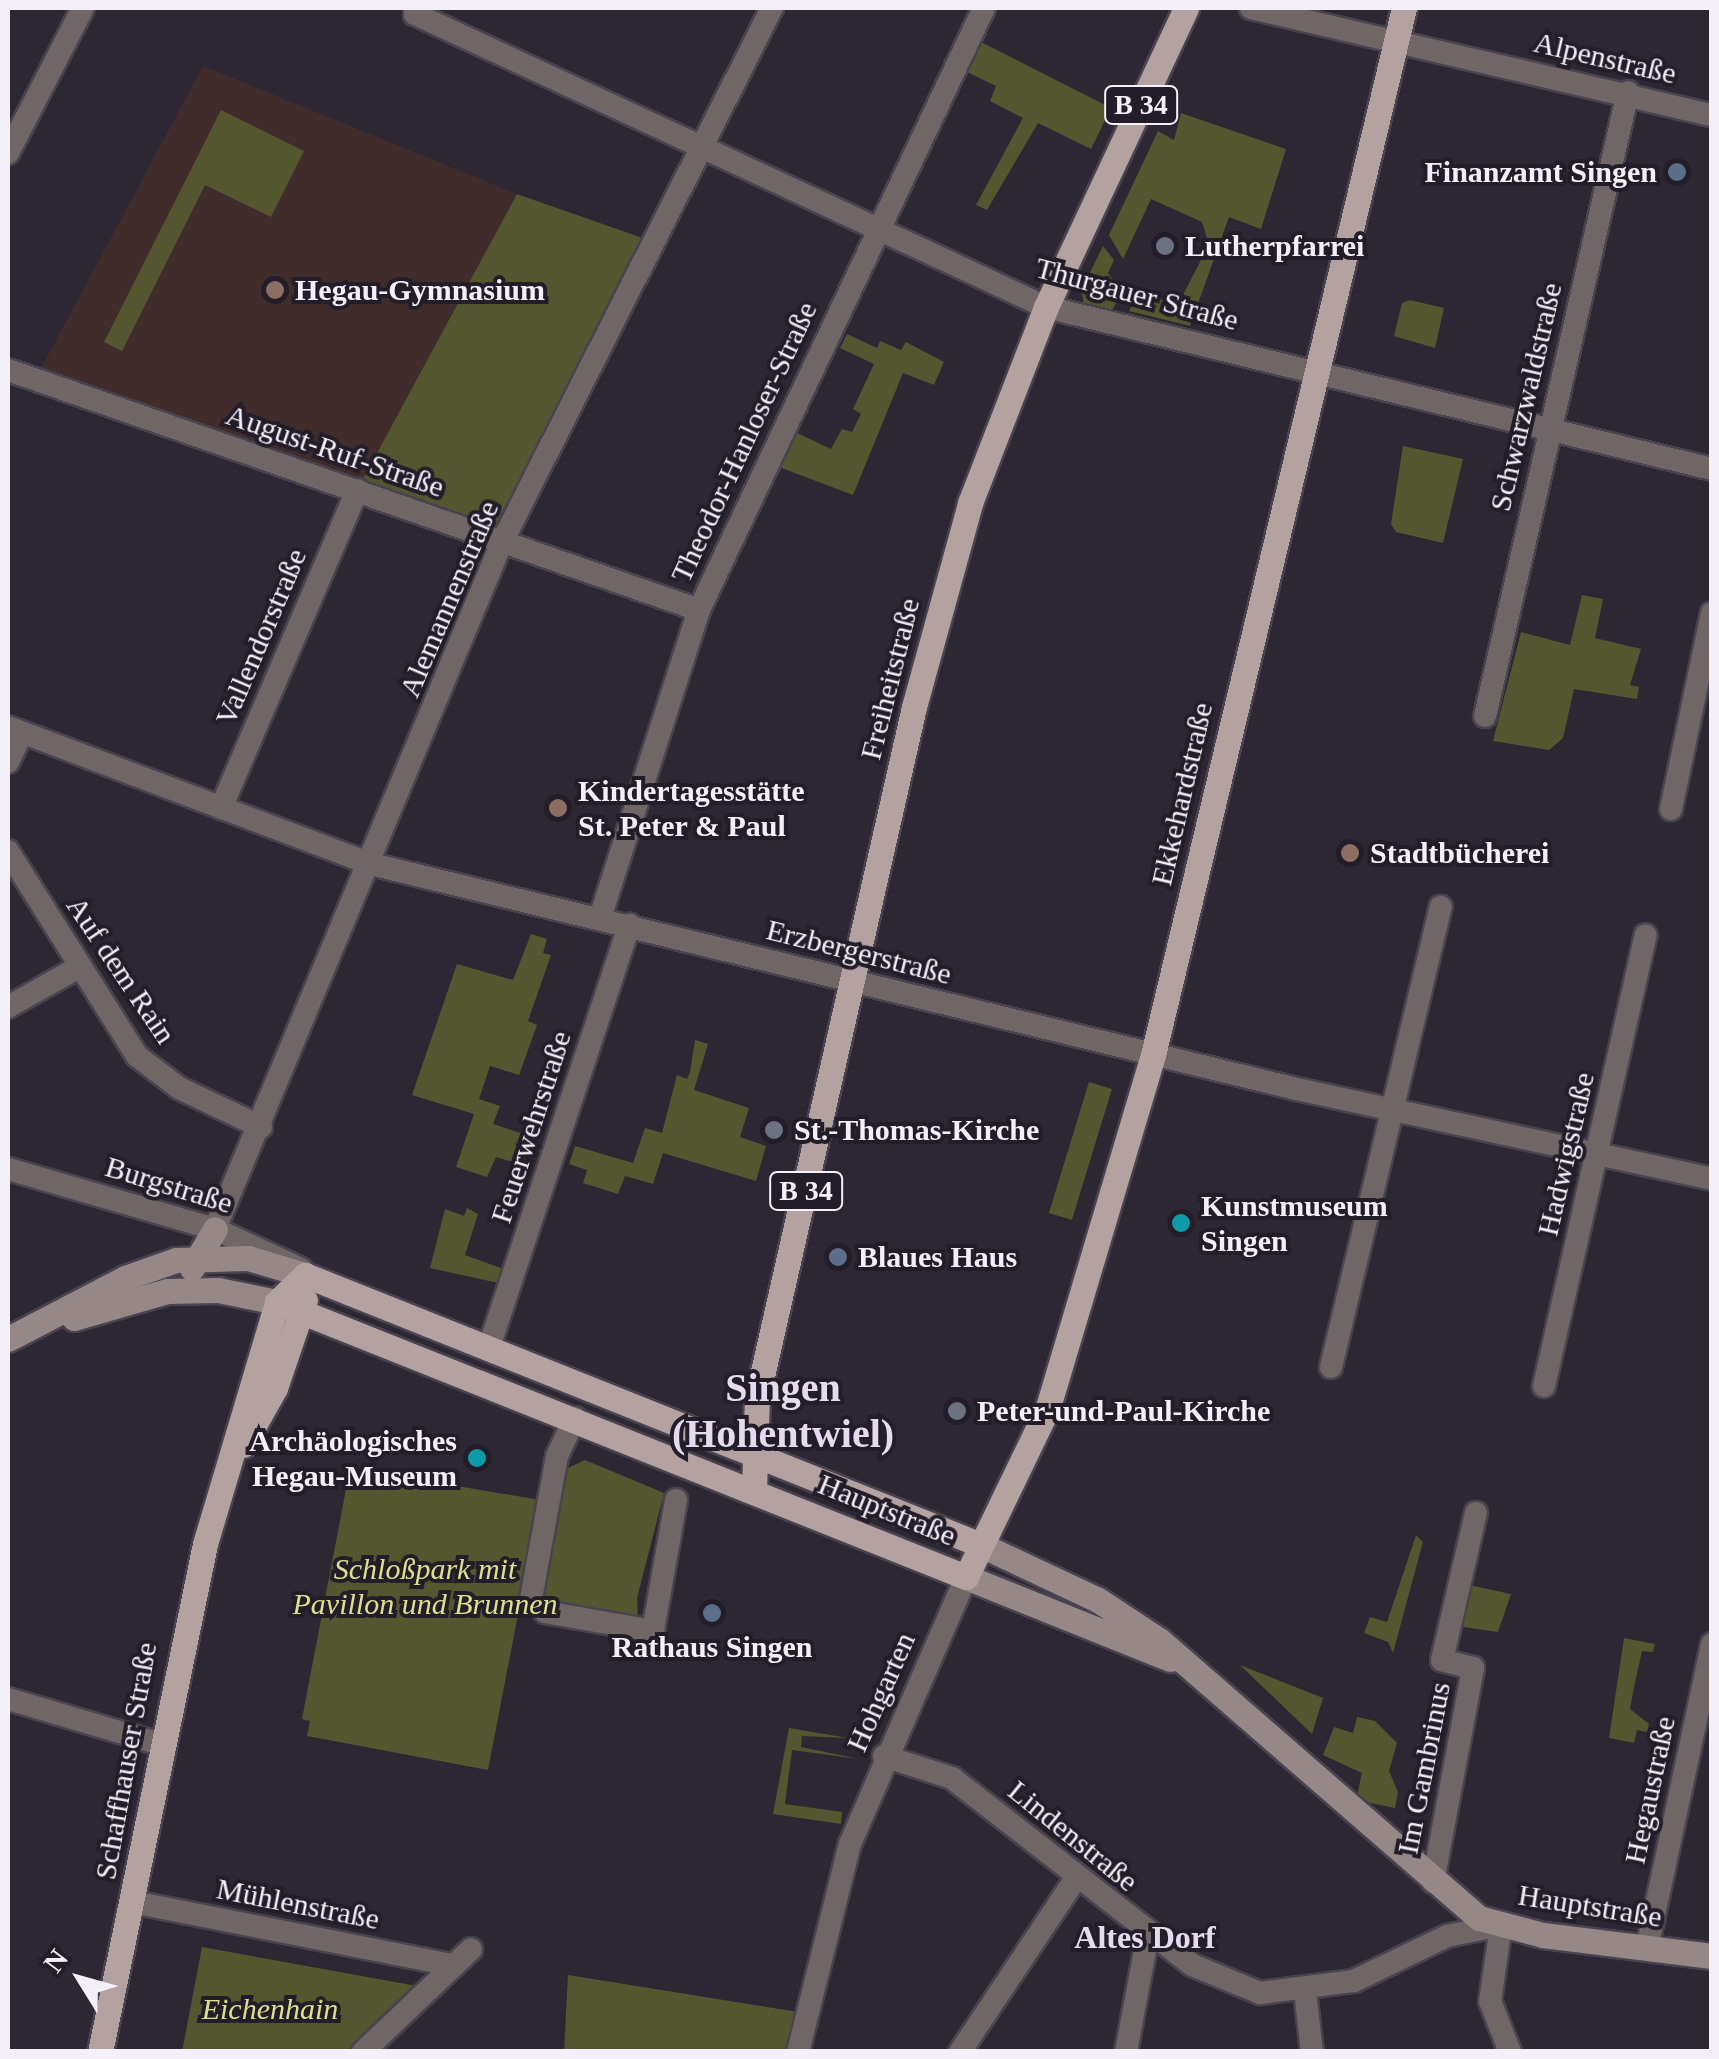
<!DOCTYPE html>
<html>
<head>
<meta charset="utf-8">
<style>
  body { margin:0 }
  #map { position:relative; width:1719px; height:2059px; overflow:hidden; background:#2d2734; font-family:"Times New Roman",serif }
  div>[style] { position:absolute }
  .education>* { inset:0; background:#402c2a }
  .green>* { inset:0; background:#54562f; transform-origin:0 0 }
  .roads { filter:drop-shadow(2px 0 #494350) drop-shadow(-2px 0 #494350) drop-shadow(0 2px #494350) drop-shadow(0 -2px #494350) }
  .street>* { height:22px; margin:-11px; padding:0 11px; transform-origin:11px; border-radius:11px; background:#6f6665 }
  .secondary>* { height:25px; margin:-12.5px; padding:0 12.5px; transform-origin:12.5px; border-radius:12.5px; background:#968886 }
  .primary>* { height:25px; margin:-12.5px; padding:0 12.5px; transform-origin:12.5px; border-radius:12.5px; background:#b4a2a0 }
  .dots>* { width:28px; height:28px; translate:-50% -50%; box-sizing:border-box; border:5px solid #231d2a; border-radius:50% }
  span { translate:-50% -50%; white-space:nowrap; text-align:center; line-height:1.15; -webkit-text-stroke:8px #231d2a; paint-order:stroke }
  .shield-label span { padding:2px 8px; background:#231d2a; border:2px solid; border-radius:8px; -webkit-text-stroke-width:0 }
  .shield-label { font-size:28px; color:#f4f0f9; font-weight:700 }
  .street-label { font-size:30px; color:#f4f0f9 }
  .poi-label { font-size:30px; color:#f4f0f9; font-weight:700 }
  .right { translate:-100% -50%; text-align:right }
  .left { translate:0 -50%; text-align:left }
  .park-label { font-size:30px; color:#dce08d; font-style:italic }
  .neighbourhood-label { font-size:32px; color:#e4dcee; font-weight:700 }
  .district-label { font-size:40px; color:#e4dcee; font-weight:700 }
  .frame { position:absolute; inset:0; border:10px solid #f4f0f9; pointer-events:none }
  .north { position:absolute; left:30px; top:1929px; width:100px; height:100px; -webkit-text-stroke:8px #231d2a; paint-order:stroke; rotate:307deg; font-size:28px; font-weight:700; line-height:40px; text-align:center; color:#f4f0f9 }
  .north::after { content:''; display:block; margin:auto; width:35px; height:45px; background:#f4f0f9; clip-path:polygon(50% 0,100% 100%,50% 72%,0 100%) }
</style>
</head>
<body>
<div id="map">
  <div class="education">
    <div style="clip-path:polygon(203px 66px,517px 194px,357px 490px,35px 380px)"></div>
  </div>
  <div class="green">
    <div style="clip-path:polygon(979px 41px,1111px 108px,1091px 149px,1038px 123px,987px 210px,976px 205px,1023px 118px,990px 101px,996px 86px,967px 72px)"></div>
    <div style="clip-path:polygon(221px 110px,304px 151px,271px 217px,205px 185px,122px 351px,104px 342px)"></div>
    <div style="clip-path:polygon(1181px 113px,1286px 149px,1261px 229px,1229px 217px,1190px 326px,1129px 311px,1135px 298px,1147px 295px,1178px 305px,1209px 244px,1202px 222px,1151px 199px,1123px 259px,1109px 235px,1158px 131px,1174px 140px)"></div>
    <div style="clip-path:polygon(517px 194px,654px 242px,502px 542px,357px 490px)"></div>
    <div style="clip-path:polygon(1103px 246px,1114px 260px,1108px 273px,1122px 292px,1113px 309px,1098px 310px,1084px 303px,1081px 291px)"></div>
    <div style="clip-path:polygon(1410px 300px,1444px 308px,1435px 348px,1394px 336px,1402px 303px)"></div>
    <div style="clip-path:polygon(847px 334px,877px 348px,880px 341px,901px 350px,906px 342px,944px 362px,934px 385px,903px 373px,853px 495px,779px 467px,795px 432px,831px 449px,842px 429px,852px 432px,861px 414px,853px 409px,874px 364px,840px 348px)"></div>
    <div style="clip-path:polygon(1403px 446px,1463px 459px,1443px 543px,1396px 532px,1391px 524px)"></div>
    <div style="clip-path:polygon(1582px 595px,1603px 599px,1595px 638px,1641px 649px,1630px 685px,1639px 687px,1637px 699px,1574px 689px,1563px 738px,1549px 750px,1493px 741px,1521px 632px,1570px 645px)"></div>
    <div style="clip-path:polygon(531px 934px,547px 939px,543px 953px,551px 955px,528px 1021px,537px 1025px,519px 1075px,490px 1066px,479px 1099px,500px 1106px,493px 1124px,533px 1137px,523px 1165px,496px 1157px,487px 1177px,456px 1167px,474px 1114px,412px 1095px,457px 964px,513px 980px)"></div>
    <div style="clip-path:polygon(695px 1040px,708px 1044px,694px 1090px,749px 1108px,740px 1137px,766px 1146px,756px 1181px,663px 1153px,653px 1184px,625px 1176px,618px 1194px,583px 1183px,587px 1170px,569px 1164px,575px 1146px,633px 1163px,645px 1128px,662px 1133px,677px 1075px,687px 1079px,690px 1072px)"></div>
    <div style="left:1089px;top:1082px;width:24px;height:137px;rotate:17deg"></div>
    <div style="clip-path:polygon(467px 1208px,478px 1214px,465px 1255px,509px 1271px,503px 1284px,430px 1268px,445px 1209px,464px 1216px)"></div>
    <div style="clip-path:polygon(585px 1460px,664px 1493px,637px 1598px,638px 1622px,552px 1607px,544px 1593px,568px 1468px)"></div>
    <div style="clip-path:polygon(350px 1468px,540px 1500px,488px 1770px,307px 1736px,310px 1721px,302px 1719px)"></div>
    <div style="clip-path:polygon(1416px 1535px,1423px 1542px,1393px 1653px,1388px 1642px,1364px 1633px,1370px 1617px,1387px 1622px)"></div>
    <div style="clip-path:polygon(1460px 1583px,1511px 1594px,1498px 1632px,1450px 1625px)"></div>
    <div style="clip-path:polygon(1624px 1638px,1655px 1644px,1653px 1652px,1642px 1651px,1633px 1692px,1630px 1709px,1649px 1724px,1647px 1732px,1637px 1730px,1634px 1743px,1609px 1738px)"></div>
    <div style="clip-path:polygon(1240px 1665px,1323px 1698px,1312px 1734px)"></div>
    <div style="clip-path:polygon(1357px 1717px,1375px 1721px,1397px 1743px,1389px 1771px,1398px 1792px,1395px 1808px,1356px 1800px,1362px 1773px,1323px 1755px,1334px 1727px,1353px 1733px)"></div>
    <div style="clip-path:polygon(789px 1728px,848px 1738px,802px 1736px,801px 1747px,859px 1759px,792px 1750px,785px 1804px,842px 1812px,841px 1824px,773px 1814px)"></div>
    <div style="clip-path:polygon(202px 1947px,417px 1986px,355px 2051px,182px 2052px)"></div>
    <div style="clip-path:polygon(568px 1975px,798px 2012px,790px 2051px,564px 2052px)"></div>
  </div>
  <div class="roads">
    <div class="street">
      <div style="left:418px;top:8px;width:7px;rotate:117deg"></div>
      <div style="left:415px;top:14px;width:696px;rotate:24.91deg"></div>
      <div style="left:1046px;top:307px;width:685px;rotate:13.67deg"></div>
      <div style="left:1251px;top:8px;width:473px;rotate:13.1deg"></div>
      <div style="left:8px;top:153px;width:163px;rotate:-62.7deg"></div>
      <div style="left:8px;top:370px;width:731px;rotate:19.15deg"></div>
      <div style="left:1485px;top:716px;width:640px;rotate:-77.09deg"></div>
      <div style="left:8px;top:727px;width:388px;rotate:20.7deg"></div>
      <div style="left:371px;top:864px;width:953px;rotate:13.66deg"></div>
      <div style="left:1297px;top:1089px;width:425px;rotate:12.2deg"></div>
      <div style="left:8px;top:762px;width:32px;rotate:-64deg"></div>
      <div style="left:221px;top:808px;width:346px;rotate:-66.8deg"></div>
      <div style="left:1671px;top:809px;width:200px;rotate:-78.2deg"></div>
      <div style="left:8px;top:851px;width:242px;rotate:57.8deg"></div>
      <div style="left:137px;top:1056px;width:53px;rotate:37.3deg"></div>
      <div style="left:179px;top:1088px;width:91px;rotate:25.4deg"></div>
      <div style="left:600px;top:918px;width:324px;rotate:-72.2deg"></div>
      <div style="left:699px;top:610px;width:666px;rotate:-64.67deg"></div>
      <div style="left:8px;top:1007px;width:81px;rotate:-29.4deg"></div>
      <div style="left:8px;top:1169px;width:216px;rotate:16.2deg"></div>
      <div style="left:215px;top:1229px;width:95px;rotate:24.9deg"></div>
      <div style="left:215px;top:1229px;width:745px;rotate:-67.33deg"></div>
      <div style="left:502px;top:542px;width:598px;rotate:-63.18deg"></div>
      <div style="left:489px;top:1347px;width:445px;rotate:-71.6deg"></div>
      <div style="left:1331px;top:1367px;width:473px;rotate:-76.6deg"></div>
      <div style="left:1544px;top:1386px;width:462px;rotate:-77.3deg"></div>
      <div style="left:531px;top:1599px;width:145px;rotate:-79.7deg"></div>
      <div style="left:557px;top:1456px;width:42px;rotate:-64.7deg"></div>
      <div style="left:545px;top:1612px;width:110px;rotate:10deg"></div>
      <div style="left:653px;top:1631px;width:133px;rotate:-80deg"></div>
      <div style="left:8px;top:1699px;width:159px;rotate:16.5deg"></div>
      <div style="left:884px;top:1756px;width:71px;rotate:17.9deg"></div>
      <div style="left:952px;top:1778px;width:304px;rotate:37.9deg"></div>
      <div style="left:1192px;top:1965px;width:74px;rotate:22.4deg"></div>
      <div style="left:1260px;top:1993px;width:95px;rotate:-7.3deg"></div>
      <div style="left:1354px;top:1981px;width:103px;rotate:-25.8deg"></div>
      <div style="left:1447px;top:1936px;width:55px;rotate:-11.5deg"></div>
      <div style="left:1501px;top:1925px;width:77px;rotate:98.2deg"></div>
      <div style="left:1490px;top:2001px;width:55px;rotate:68.6deg"></div>
      <div style="left:1433px;top:1882px;width:218px;rotate:-79.4deg"></div>
      <div style="left:1473px;top:1668px;width:32px;rotate:-166deg"></div>
      <div style="left:1442px;top:1660px;width:151px;rotate:-77deg"></div>
      <div style="left:133px;top:1902px;width:324px;rotate:11.2deg"></div>
      <div style="left:1647px;top:1948px;width:311px;rotate:-77.9deg"></div>
      <div style="left:1305px;top:1991px;width:61px;rotate:83.5deg"></div>
      <div style="left:363px;top:2052px;width:149px;rotate:-43.6deg"></div>
      <div style="left:798px;top:2052px;width:214px;rotate:-76deg"></div>
      <div style="left:850px;top:1844px;width:291px;rotate:-66.5deg"></div>
      <div style="left:960px;top:2052px;width:209px;rotate:-56.3deg"></div>
      <div style="left:1126px;top:2052px;width:120px;rotate:-79.4deg"></div>
    </div>
    <div class="secondary">
      <div style="left:192px;top:1268px;width:45px;rotate:-59.5deg"></div>
      <div style="left:74px;top:1318px;width:97px;rotate:-16.2deg"></div>
      <div style="left:167px;top:1291px;width:51px;rotate:-1.1deg"></div>
      <div style="left:218px;top:1290px;width:60px;rotate:11.5deg"></div>
      <div style="left:8px;top:1339px;width:132px;rotate:-27.5deg"></div>
      <div style="left:125px;top:1278px;width:54px;rotate:-19.4deg"></div>
      <div style="left:176px;top:1260px;width:72px;rotate:-1.6deg"></div>
      <div style="left:248px;top:1258px;width:59px;rotate:16.6deg"></div>
      <div style="left:981px;top:1545px;width:129px;rotate:25.2deg"></div>
      <div style="left:1098px;top:1600px;width:73px;rotate:33.3deg"></div>
      <div style="left:1159px;top:1640px;width:424px;rotate:41deg"></div>
      <div style="left:1479px;top:1918px;width:66px;rotate:14.9deg"></div>
      <div style="left:1543px;top:1935px;width:170px;rotate:7.1deg"></div>
      <div style="left:966px;top:1577px;width:220px;rotate:21.9deg"></div>
    </div>
    <div class="primary">
      <div style="left:305px;top:1275px;width:728px;rotate:21.77deg"></div>
      <div style="left:277px;top:1302px;width:742px;rotate:21.76deg"></div>
      <div style="left:966px;top:1577px;width:189px;rotate:-64.2deg"></div>
      <div style="left:1048px;top:1407px;width:367px;rotate:-73.4deg"></div>
      <div style="left:1153px;top:1055px;width:1077px;rotate:-76.52deg"></div>
      <div style="left:243px;top:1445px;width:65px;rotate:-60.7deg"></div>
      <div style="left:275px;top:1388px;width:93px;rotate:-71.2deg"></div>
      <div style="left:754px;top:1491px;width:93px;rotate:-88.2deg"></div>
      <div style="left:757px;top:1398px;width:709px;rotate:-77.2deg"></div>
      <div style="left:914px;top:707px;width:212px;rotate:-74.6deg"></div>
      <div style="left:970px;top:503px;width:210px;rotate:-68.8deg"></div>
      <div style="left:1046px;top:307px;width:330px;rotate:-64.9deg"></div>
      <div style="left:100px;top:2052px;width:519px;rotate:-78.32deg"></div>
      <div style="left:205px;top:1544px;width:252px;rotate:-73.4deg"></div>
      <div style="left:277px;top:1302px;width:39px;rotate:-44deg"></div>
    </div>
  </div>
  <div class="dots">
    <div style="left:1677px;top:172px;background:#5c6f8a"></div>
    <div style="left:1165px;top:246px;background:#6b7280"></div>
    <div style="left:275px;top:290px;background:#8d6e63"></div>
    <div style="left:558px;top:808px;background:#8d6e63"></div>
    <div style="left:1350px;top:853px;background:#8d6e63"></div>
    <div style="left:774px;top:1130px;background:#6b7280"></div>
    <div style="left:1181px;top:1223px;background:#0f9aa8"></div>
    <div style="left:838px;top:1257px;background:#5c6f8a"></div>
    <div style="left:957px;top:1411px;background:#6b7280"></div>
    <div style="left:477px;top:1458px;background:#0f9aa8"></div>
    <div style="left:712px;top:1613px;background:#5c6f8a"></div>
  </div>
  <div class="shield-label">
    <span style="left:1141px;top:105px">B 34</span>
    <span style="left:806px;top:1191px">B 34</span>
  </div>
  <div class="street-label">
    <span style="left:1605px;top:58px;rotate:13deg">Alpenstraße</span>
    <span style="left:1137px;top:294px;rotate:15deg">Thurgauer Straße</span>
    <span style="left:1526px;top:397px;rotate:-77deg">Schwarzwaldstraße</span>
    <span style="left:744px;top:442px;rotate:-65deg">Theodor-Hanloser-Straße</span>
    <span style="left:335px;top:451px;rotate:19deg">August-Ruf-Straße</span>
    <span style="left:449px;top:599px;rotate:-67deg">Alemannenstraße</span>
    <span style="left:261px;top:637px;rotate:-67deg">Vallendorstraße</span>
    <span style="left:890px;top:679px;rotate:-76deg">Freiheitstraße</span>
    <span style="left:1182px;top:794px;rotate:-77deg">Ekkehardstraße</span>
    <span style="left:859px;top:952px;rotate:14deg">Erzbergerstraße</span>
    <span style="left:121px;top:970px;rotate:56deg">Auf dem Rain</span>
    <span style="left:531px;top:1127px;rotate:-72deg">Feuerwehrstraße</span>
    <span style="left:1566px;top:1154px;rotate:-77deg">Hadwigstraße</span>
    <span style="left:169px;top:1185px;rotate:17deg">Burgstraße</span>
    <span style="left:887px;top:1510px;rotate:22deg">Hauptstraße</span>
    <span style="left:881px;top:1692px;rotate:-66deg">Hohgarten</span>
    <span style="left:126px;top:1761px;rotate:-80deg">Schaffhauser Straße</span>
    <span style="left:1424px;top:1768px;rotate:-79deg">Im Gambrinus</span>
    <span style="left:1650px;top:1790px;rotate:-78deg">Hegaustraße</span>
    <span style="left:1073px;top:1836px;rotate:39deg">Lindenstraße</span>
    <span style="left:298px;top:1904px;rotate:11deg">Mühlenstraße</span>
    <span style="left:1590px;top:1906px;rotate:9deg">Hauptstraße</span>
  </div>
  <div class="poi-label">
    <span class="right" style="left:1657px;top:172px">Finanzamt Singen</span>
    <span class="left" style="left:1185px;top:246px">Lutherpfarrei</span>
    <span class="left" style="left:295px;top:290px">Hegau-Gymnasium</span>
    <span class="left" style="left:578px;top:808px">Kindertagesstätte<br>St. Peter &amp; Paul</span>
    <span class="left" style="left:1370px;top:853px">Stadtbücherei</span>
    <span class="left" style="left:794px;top:1130px">St.-Thomas-Kirche</span>
    <span class="left" style="left:1201px;top:1223px">Kunstmuseum<br>Singen</span>
    <span class="left" style="left:858px;top:1257px">Blaues Haus</span>
    <span class="left" style="left:977px;top:1411px">Peter-und-Paul-Kirche</span>
    <span class="right" style="left:457px;top:1458px">Archäologisches<br>Hegau-Museum</span>
    <span style="left:712px;top:1647px">Rathaus Singen</span>
  </div>
  <div class="park-label">
    <span style="left:425px;top:1586px">Schloßpark mit<br>Pavillon und Brunnen</span>
    <span style="left:270px;top:2009px">Eichenhain</span>
  </div>
  <div class="neighbourhood-label">
    <span style="left:1145px;top:1937px">Altes Dorf</span>
  </div>
  <div class="district-label">
    <span style="left:783px;top:1411px">Singen<br>(Hohentwiel)</span>
  </div>
  <div class="frame"></div>
  <div class="north">N</div>
</div>
</body>
</html>
